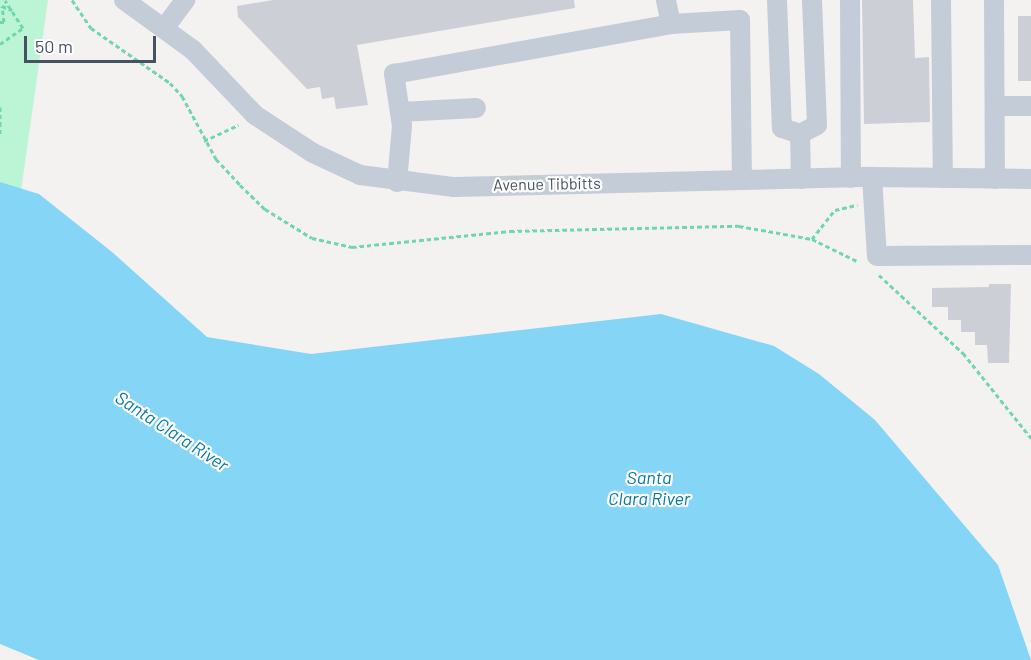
<!DOCTYPE html>
<html>
<head>
<meta charset="utf-8">
<style>
  body { margin:0 }
  #map { position:relative; width:1031px; height:660px; overflow:hidden; background:#f4f1f1; font-family:Barlow,sans-serif }
  div>[style] { position:absolute }
  .green>* { inset:0; background:#bcf5d6 }
  .water>* { inset:0; background:#85d5f6 }
  .building>* { inset:0; background:#cdcfd7; transform-origin:0 0 }
  .path>* { height:3px; margin-top:-1.5px; transform-origin:0; background:repeating-linear-gradient(90deg,#70d7ac 0 4.5px,transparent 0 7.5px) }
  .minor>* { height:20px; margin:-10px; padding:0 10px; transform-origin:10px; border-radius:10px; background:#c4ccd7 }
  span { translate:-50% -50%; white-space:nowrap; text-align:center; line-height:1.15; -webkit-text-stroke:4.5px #fff; paint-order:stroke }
  .street-label { font-size:16px; color:#475261 }
  .water-label { font-size:18px; color:#0279aa; font-style:italic }
  .scale { position:absolute; left:24px; top:36px; width:132px; height:27px; box-sizing:border-box; border:3px solid #475261; border-top:0; padding-left:8px; font-size:18px; line-height:21px; white-space:nowrap; color:#475261; -webkit-text-stroke:4px #fff; paint-order:stroke }
</style>
</head>
<body>
<div id="map">
  <div class="green">
    <div style="clip-path:polygon(0 0,48px 0,0 340px)"></div>
  </div>
  <div class="water">
    <div style="clip-path:polygon(0 182px,39px 194px,112px 252px,207px 337px,311px 354px,661px 314px,774px 346px,819px 374px,875px 420px,998px 565px,1031px 660px,39px 660px,0 644px)"></div>
  </div>
  <div class="building">
    <div style="clip-path:polygon(273px 0,574px 0,575px 8px,357px 45px,368px 105px,336px 109px,334px 97px,322px 99px,320px 87px,307px 89px,238px 17px,237px 6px)"></div>
    <div style="clip-path:polygon(862px 0,913px 0,915px 58px,929px 57px,930px 122px,864px 124px)"></div>
    <div style="left:1018px;top:16px;width:13px;height:65px"></div>
    <div style="clip-path:polygon(989px 284px,1011px 284px,1009px 363px,988px 363px,987px 345px,975px 345px,975px 332px,961px 332px,961px 320px,948px 320px,948px 307px,932px 307px,932px 288px,989px 287px)"></div>
  </div>
  <div class="path">
    <div style="left:72px;top:0;width:34px;rotate:56deg"></div>
    <div style="left:91px;top:28px;width:96px;rotate:34.8deg"></div>
    <div style="left:170px;top:83px;width:18px;rotate:47deg"></div>
    <div style="left:182px;top:96px;width:72px;rotate:61.6deg"></div>
    <div style="left:216px;top:159px;width:35px;rotate:47deg"></div>
    <div style="left:240px;top:185px;width:35px;rotate:44deg"></div>
    <div style="left:265px;top:209px;width:55px;rotate:31.7deg"></div>
    <div style="left:312px;top:238px;width:41px;rotate:12.7deg"></div>
    <div style="left:352px;top:247px;width:159px;rotate:-5.8deg"></div>
    <div style="left:510px;top:231px;width:229px;rotate:-1.3deg"></div>
    <div style="left:739px;top:226px;width:74px;rotate:10.1deg"></div>
    <div style="left:812px;top:239px;width:52px;rotate:26.1deg"></div>
    <div style="left:0;top:22px;width:4px"></div>
    <div style="left:4px;top:22px;width:16px;rotate:-97deg"></div>
    <div style="left:2px;top:6px;width:11px;rotate:22deg"></div>
    <div style="left:0;top:44px;width:28px;rotate:-35deg"></div>
    <div style="left:23px;top:28px;width:33px;rotate:-123deg"></div>
    <div style="left:0;top:107px;width:27px;rotate:90deg"></div>
    <div style="left:204px;top:141px;width:38px;rotate:-25deg"></div>
    <div style="left:812px;top:239px;width:37px;rotate:-52deg"></div>
    <div style="left:835px;top:210px;width:23px;rotate:-13deg"></div>
    <div style="left:879px;top:275px;width:115px;rotate:42.9deg"></div>
    <div style="left:963px;top:353px;width:109px;rotate:51.3deg"></div>
  </div>
  <div class="minor">
    <div style="left:124px;top:0;width:85px;rotate:35.9deg"></div>
    <div style="left:193px;top:50px;width:90px;rotate:46.4deg"></div>
    <div style="left:255px;top:115px;width:69px;rotate:33.2deg"></div>
    <div style="left:313px;top:153px;width:52px;rotate:25.1deg"></div>
    <div style="left:360px;top:175px;width:95px;rotate:7.3deg"></div>
    <div style="left:454px;top:187px;width:418px;rotate:-1.4deg"></div>
    <div style="left:872px;top:177px;width:159px;rotate:0.7deg"></div>
    <div style="left:777px;top:0;width:128px;rotate:87.8deg"></div>
    <div style="left:782px;top:128px;width:19px;rotate:18deg"></div>
    <div style="left:800px;top:134px;width:19px;rotate:-28deg"></div>
    <div style="left:817px;top:125px;width:125px;rotate:-92.3deg"></div>
    <div style="left:850px;top:0;width:178px;rotate:89.7deg"></div>
    <div style="left:941px;top:0;width:178px;rotate:89.4deg"></div>
    <div style="left:994px;top:0;width:179px;rotate:89.7deg"></div>
    <div style="left:671px;top:24px;width:69px;rotate:-3.3deg"></div>
    <div style="left:740px;top:20px;width:160px;rotate:89.3deg"></div>
    <div style="left:165px;top:27px;width:34px;rotate:-53deg"></div>
    <div style="left:995px;top:106px;width:36px"></div>
    <div style="left:400px;top:112px;width:76px;rotate:-3deg"></div>
    <div style="left:800px;top:134px;width:45px;rotate:88.7deg"></div>
    <div style="left:872px;top:177px;width:79px;rotate:86.4deg"></div>
    <div style="left:877px;top:256px;width:154px;rotate:-0.4deg"></div>
    <div style="left:397px;top:182px;width:56px;rotate:-84.9deg"></div>
    <div style="left:402px;top:126px;width:53px;rotate:-98.7deg"></div>
    <div style="left:394px;top:74px;width:281px;rotate:-10.2deg"></div>
    <div style="left:671px;top:24px;width:25px;rotate:-102deg"></div>
  </div>
  <div class="street-label">
    <span style="left:547px;top:184px;rotate:-1deg">Avenue Tibbitts</span>
  </div>
  <div class="water-label">
    <span style="left:172px;top:431px;rotate:33deg">Santa Clara River</span>
    <span style="left:649px;top:488px">Santa<br>Clara River</span>
  </div>
  <div class="scale">50 m</div>
</div>
</body>
</html>
